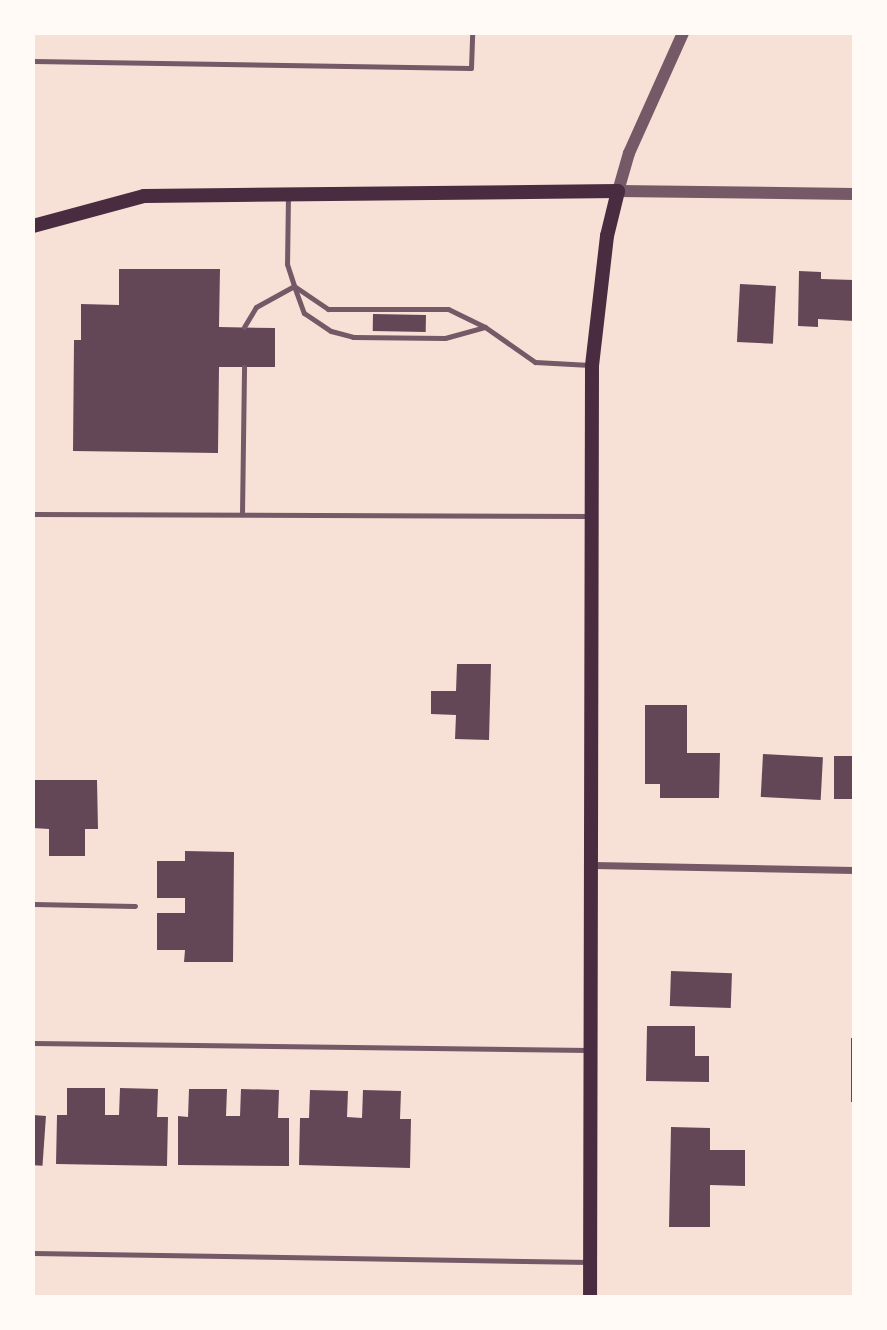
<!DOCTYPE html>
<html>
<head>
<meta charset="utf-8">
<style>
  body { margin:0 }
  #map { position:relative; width:887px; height:1330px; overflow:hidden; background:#f7e1d7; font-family:"Public Sans",sans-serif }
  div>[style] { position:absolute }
  .building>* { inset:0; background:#644757; transform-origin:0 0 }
  .service>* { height:5px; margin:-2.5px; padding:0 2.5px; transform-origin:2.5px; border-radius:2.5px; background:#755966 }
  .minor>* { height:7px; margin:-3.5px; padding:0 3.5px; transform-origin:3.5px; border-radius:3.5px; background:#755966 }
  .tertiary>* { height:12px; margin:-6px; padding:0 6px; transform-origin:6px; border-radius:6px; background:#755966 }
  .secondary>* { height:14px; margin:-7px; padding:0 7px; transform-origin:7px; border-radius:7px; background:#4a2c40 }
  span { translate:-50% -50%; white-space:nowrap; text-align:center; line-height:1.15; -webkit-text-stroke:7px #fffaf5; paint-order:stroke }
  .frame { position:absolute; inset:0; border:35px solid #fffaf5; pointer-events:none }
</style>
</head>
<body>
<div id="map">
  <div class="building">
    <div style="clip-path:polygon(119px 269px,220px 269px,219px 327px,275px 328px,275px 367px,219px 367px,218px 453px,73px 451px,74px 340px,81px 340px,81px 304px,119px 305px)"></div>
    <div style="clip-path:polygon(799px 271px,821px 272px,821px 279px,854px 280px,854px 321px,818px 319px,818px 327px,798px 326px)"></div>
    <div style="left:740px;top:284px;width:36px;height:58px;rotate:3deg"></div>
    <div style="left:373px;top:314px;width:53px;height:17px;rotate:1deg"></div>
    <div style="clip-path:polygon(457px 664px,491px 664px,489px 740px,455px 739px,456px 715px,431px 714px,431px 691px,456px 691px)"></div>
    <div style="clip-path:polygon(645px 705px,687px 705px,687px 753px,720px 753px,719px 798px,660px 798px,660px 784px,645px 784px)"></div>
    <div style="left:763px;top:754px;width:60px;height:43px;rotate:3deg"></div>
    <div style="left:834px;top:756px;width:20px;height:43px"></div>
    <div style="clip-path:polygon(33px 780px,97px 780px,98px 829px,85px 829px,85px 856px,49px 856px,49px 829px,33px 828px)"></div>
    <div style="clip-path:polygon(185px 851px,234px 852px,233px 962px,184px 962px,185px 950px,157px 950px,157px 913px,185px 913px,185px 898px,157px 898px,157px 861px,185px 861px)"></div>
    <div style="left:671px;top:971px;width:61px;height:35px;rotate:2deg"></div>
    <div style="clip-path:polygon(647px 1026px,695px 1026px,695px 1056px,709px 1056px,709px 1082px,646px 1081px)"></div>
    <div style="left:851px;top:1038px;width:3px;height:64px"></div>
    <div style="clip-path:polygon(67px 1088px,105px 1088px,105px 1115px,119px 1115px,120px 1088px,158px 1089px,157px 1117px,168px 1117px,167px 1166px,56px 1164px,57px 1115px,67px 1115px)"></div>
    <div style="clip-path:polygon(189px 1089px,227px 1089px,226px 1116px,240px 1116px,241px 1089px,279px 1090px,278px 1118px,289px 1118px,289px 1166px,178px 1165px,178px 1116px,188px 1117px)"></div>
    <div style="clip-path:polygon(310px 1090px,348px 1091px,347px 1117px,362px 1118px,363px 1090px,401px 1091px,400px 1119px,411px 1119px,410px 1168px,299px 1165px,300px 1118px,309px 1118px)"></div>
    <div style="left:33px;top:1115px;width:13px;height:50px;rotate:4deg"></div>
    <div style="clip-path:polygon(671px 1127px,710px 1128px,710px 1150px,745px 1150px,745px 1186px,710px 1185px,710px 1227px,669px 1227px)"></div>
  </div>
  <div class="service">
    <div style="left:33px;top:61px;width:438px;rotate:0.9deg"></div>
    <div style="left:471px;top:68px;width:35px;rotate:-88deg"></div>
    <div style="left:288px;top:195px;width:69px;rotate:90.8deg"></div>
    <div style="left:287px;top:264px;width:23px;rotate:72deg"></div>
    <div style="left:294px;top:286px;width:29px;rotate:70deg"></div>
    <div style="left:304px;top:313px;width:32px;rotate:34deg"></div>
    <div style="left:331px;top:331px;width:23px;rotate:15deg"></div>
    <div style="left:353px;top:337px;width:92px;rotate:0.6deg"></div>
    <div style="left:445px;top:338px;width:41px;rotate:-15.4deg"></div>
    <div style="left:485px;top:327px;width:41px;rotate:-154.1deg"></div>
    <div style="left:448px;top:309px;width:120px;rotate:180deg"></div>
    <div style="left:328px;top:309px;width:41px;rotate:-145.9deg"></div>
    <div style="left:244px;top:327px;width:23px;rotate:-59deg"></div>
    <div style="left:256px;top:307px;width:43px;rotate:-28.9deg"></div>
    <div style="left:485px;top:327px;width:61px;rotate:35deg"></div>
    <div style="left:535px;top:362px;width:55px;rotate:3.1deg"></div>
    <div style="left:33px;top:514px;width:557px;rotate:0.21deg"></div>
    <div style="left:242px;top:514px;width:147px;rotate:-89.2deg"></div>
    <div style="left:33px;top:904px;width:102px;rotate:1.1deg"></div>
    <div style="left:33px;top:1043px;width:557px;rotate:0.72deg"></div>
    <div style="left:33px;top:1253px;width:557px;rotate:0.93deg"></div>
  </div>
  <div class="minor">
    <div style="left:593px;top:865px;width:261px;rotate:1.1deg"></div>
  </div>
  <div class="tertiary">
    <div style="left:683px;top:33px;width:132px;rotate:114.2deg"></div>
    <div style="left:629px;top:153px;width:40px;rotate:106deg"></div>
    <div style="left:618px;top:191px;width:236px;rotate:0.7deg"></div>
  </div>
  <div class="secondary">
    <div style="left:33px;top:226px;width:115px;rotate:-15.1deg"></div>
    <div style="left:144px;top:196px;width:474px;rotate:-0.6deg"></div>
    <div style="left:618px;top:191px;width:46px;rotate:103.7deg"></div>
    <div style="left:607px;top:236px;width:131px;rotate:96.6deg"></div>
    <div style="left:592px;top:366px;width:931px;rotate:90.12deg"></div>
  </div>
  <div class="frame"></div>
</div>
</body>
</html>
